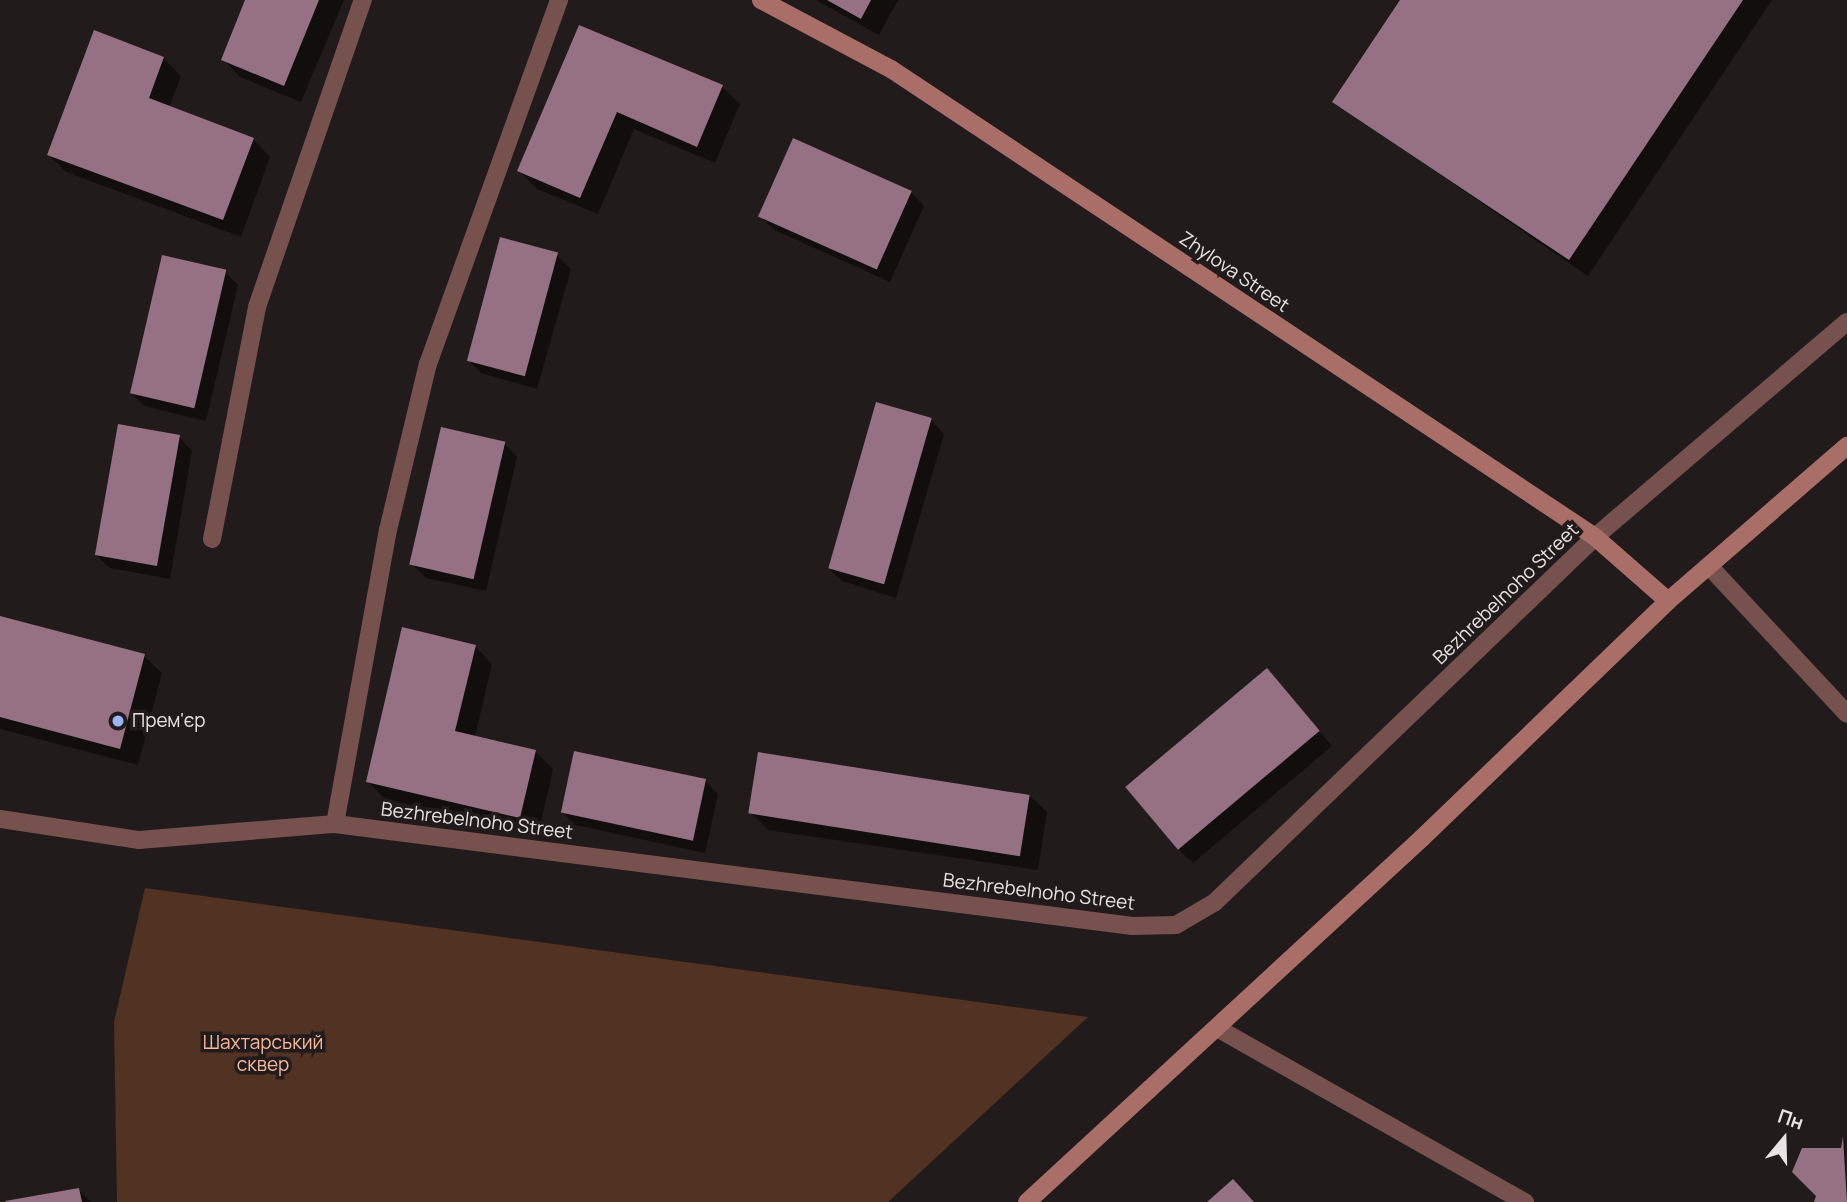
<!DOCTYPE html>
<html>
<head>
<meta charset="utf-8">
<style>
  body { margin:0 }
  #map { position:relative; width:1847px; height:1202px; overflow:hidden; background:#221b1c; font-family:Manrope,sans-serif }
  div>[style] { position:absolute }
  .green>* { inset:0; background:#513223 }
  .shadow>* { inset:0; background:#0007 }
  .building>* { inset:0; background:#967184; transform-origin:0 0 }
  .lane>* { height:18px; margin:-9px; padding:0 9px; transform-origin:9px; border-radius:9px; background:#77514d }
  .street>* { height:18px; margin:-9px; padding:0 9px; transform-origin:9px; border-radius:9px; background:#77514d }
  .secondary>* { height:18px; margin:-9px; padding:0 9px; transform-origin:9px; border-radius:9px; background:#aa6e68 }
  .dots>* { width:19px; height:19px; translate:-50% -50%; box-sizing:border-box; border:4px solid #221b1c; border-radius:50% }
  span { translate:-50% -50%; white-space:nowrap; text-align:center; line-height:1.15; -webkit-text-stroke:7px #221b1c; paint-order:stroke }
  .street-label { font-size:19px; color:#e8e3e4 }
  .poi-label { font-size:19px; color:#e8e3e4 }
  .left { translate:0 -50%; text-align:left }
  .park-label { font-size:19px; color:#f9b89c }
  .north { position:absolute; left:1749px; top:1104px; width:70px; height:70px; -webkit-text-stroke:5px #221b1c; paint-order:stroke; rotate:19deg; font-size:19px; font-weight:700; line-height:28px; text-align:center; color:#e8e3e4 }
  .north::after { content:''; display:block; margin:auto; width:24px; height:32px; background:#e8e3e4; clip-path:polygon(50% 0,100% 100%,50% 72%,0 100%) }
</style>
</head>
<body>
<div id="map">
  <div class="green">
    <div style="clip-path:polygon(145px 888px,319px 912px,1088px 1017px,888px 1202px,117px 1202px,114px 1022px)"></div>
  </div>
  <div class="shadow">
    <div style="clip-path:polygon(247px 0,344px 0,301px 102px,240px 77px,223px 59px)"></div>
    <div style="clip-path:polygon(816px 0,898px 0,879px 35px)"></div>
    <div style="clip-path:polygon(1402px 0,1772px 0,1588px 276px,1334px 102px)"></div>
    <div style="clip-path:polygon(580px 27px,722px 87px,740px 104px,715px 163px,634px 129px,598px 214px,537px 189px,519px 171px)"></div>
    <div style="clip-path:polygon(163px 58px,181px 76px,169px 108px,253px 139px,270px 157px,241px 237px,66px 172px,49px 155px)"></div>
    <div style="clip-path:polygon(911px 192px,924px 206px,890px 282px,774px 230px,760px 216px)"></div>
    <div style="clip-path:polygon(557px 255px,571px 269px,537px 389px,481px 373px,467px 359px)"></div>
    <div style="clip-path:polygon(225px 272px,238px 285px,206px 421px,144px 406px,131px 393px)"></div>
    <div style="clip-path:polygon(931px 420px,944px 434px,896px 598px,842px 581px,828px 568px)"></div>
    <div style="clip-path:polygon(179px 437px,192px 451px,170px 579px,110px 568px,96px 555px)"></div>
    <div style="clip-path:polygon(504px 443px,517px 457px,486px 591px,426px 578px,412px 564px)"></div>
    <div style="clip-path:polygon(0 618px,144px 656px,162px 673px,138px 765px,0 729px)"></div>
    <div style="clip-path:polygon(475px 646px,492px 664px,475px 737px,536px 752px,553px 769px,538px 835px,385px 799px,368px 782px)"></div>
    <div style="clip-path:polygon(1267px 670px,1332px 746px,1193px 863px,1179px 850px)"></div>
    <div style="clip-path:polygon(705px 781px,718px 794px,705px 853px,576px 825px,562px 812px)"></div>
    <div style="clip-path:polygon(1029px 795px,1047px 812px,1038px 870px,768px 830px,750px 812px)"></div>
    <div style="clip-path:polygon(1845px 1139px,1847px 1202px,1816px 1202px,1843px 1150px)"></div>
    <div style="clip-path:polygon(79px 1190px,91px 1202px,8px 1202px)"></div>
  </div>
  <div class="building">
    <div style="clip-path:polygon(245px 0,319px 0,284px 86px,221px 60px)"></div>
    <div style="clip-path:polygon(827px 0,871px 0,861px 19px)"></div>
    <div style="clip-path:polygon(1400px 0,1743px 0,1569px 260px,1332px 102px)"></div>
    <div style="clip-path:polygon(579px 25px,723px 85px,697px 147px,617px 112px,580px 198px,517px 171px)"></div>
    <div style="clip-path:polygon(94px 30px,164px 57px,149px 98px,254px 138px,223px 220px,47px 155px)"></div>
    <div style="left:793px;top:138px;width:130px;height:86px;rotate:24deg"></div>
    <div style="left:500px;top:237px;width:60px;height:128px;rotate:15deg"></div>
    <div style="left:162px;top:255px;width:66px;height:142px;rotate:13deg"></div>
    <div style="left:876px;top:402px;width:58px;height:173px;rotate:16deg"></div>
    <div style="left:118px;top:424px;width:63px;height:133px;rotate:10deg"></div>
    <div style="left:441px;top:427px;width:66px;height:141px;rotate:13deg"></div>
    <div style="clip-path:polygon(0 616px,145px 654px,120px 749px,0 717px)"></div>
    <div style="clip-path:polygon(402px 627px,476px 645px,455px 731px,536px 750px,520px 818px,366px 782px)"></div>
    <div style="left:1267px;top:668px;width:82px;height:185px;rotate:50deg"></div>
    <div style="left:574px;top:751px;width:135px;height:63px;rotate:12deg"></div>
    <div style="left:758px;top:752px;width:275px;height:62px;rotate:9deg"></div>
    <div style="clip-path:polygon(1843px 1136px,1847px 1202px,1814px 1202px,1816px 1196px,1792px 1172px,1802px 1148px,1841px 1148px)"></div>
    <div style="clip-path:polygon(1233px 1179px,1254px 1202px,1207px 1202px)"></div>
    <div style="clip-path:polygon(79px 1188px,82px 1202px,6px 1202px,5px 1201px)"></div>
  </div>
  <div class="lane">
    <div style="left:1709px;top:566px;width:202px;rotate:47deg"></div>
  </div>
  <div class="street">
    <div style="left:212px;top:539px;width:236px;rotate:-79deg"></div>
    <div style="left:257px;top:307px;width:325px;rotate:-71deg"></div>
    <div style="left:0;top:819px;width:141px;rotate:8.6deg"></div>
    <div style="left:139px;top:840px;width:197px;rotate:-4.7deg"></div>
    <div style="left:335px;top:824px;width:804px;rotate:7.29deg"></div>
    <div style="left:1132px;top:926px;width:44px;rotate:-1.3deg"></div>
    <div style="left:1176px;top:925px;width:45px;rotate:-30.5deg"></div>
    <div style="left:1215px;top:902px;width:527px;rotate:-43.85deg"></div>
    <div style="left:1595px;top:537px;width:331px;rotate:-40.5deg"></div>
    <div style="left:335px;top:824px;width:299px;rotate:-79.8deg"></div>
    <div style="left:388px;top:530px;width:171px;rotate:-76.5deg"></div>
    <div style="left:428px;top:364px;width:387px;rotate:-70.2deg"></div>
    <div style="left:1217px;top:1028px;width:354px;rotate:29.5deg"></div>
  </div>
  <div class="secondary">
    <div style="left:761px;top:0;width:147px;rotate:28deg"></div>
    <div style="left:891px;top:69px;width:845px;rotate:33.61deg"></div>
    <div style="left:1595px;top:537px;width:97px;rotate:41.2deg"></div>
    <div style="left:1027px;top:1202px;width:537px;rotate:-42.66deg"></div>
    <div style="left:1422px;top:838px;width:342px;rotate:-43.9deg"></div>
    <div style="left:1668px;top:601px;width:237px;rotate:-40.9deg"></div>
  </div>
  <div class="dots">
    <div style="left:118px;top:721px;background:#9bb5fd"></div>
  </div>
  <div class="street-label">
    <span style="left:1234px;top:272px;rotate:34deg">Zhylova Street</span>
    <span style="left:1506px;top:594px;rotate:-44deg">Bezhrebelnoho Street</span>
    <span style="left:477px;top:821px;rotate:7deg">Bezhrebelnoho Street</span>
    <span style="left:1039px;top:892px;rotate:7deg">Bezhrebelnoho Street</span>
  </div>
  <div class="poi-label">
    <span class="left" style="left:132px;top:721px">Прем'єр</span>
  </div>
  <div class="park-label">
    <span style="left:263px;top:1054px">Шахтарський<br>сквер</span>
  </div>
  <div class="north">Пн</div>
</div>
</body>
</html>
